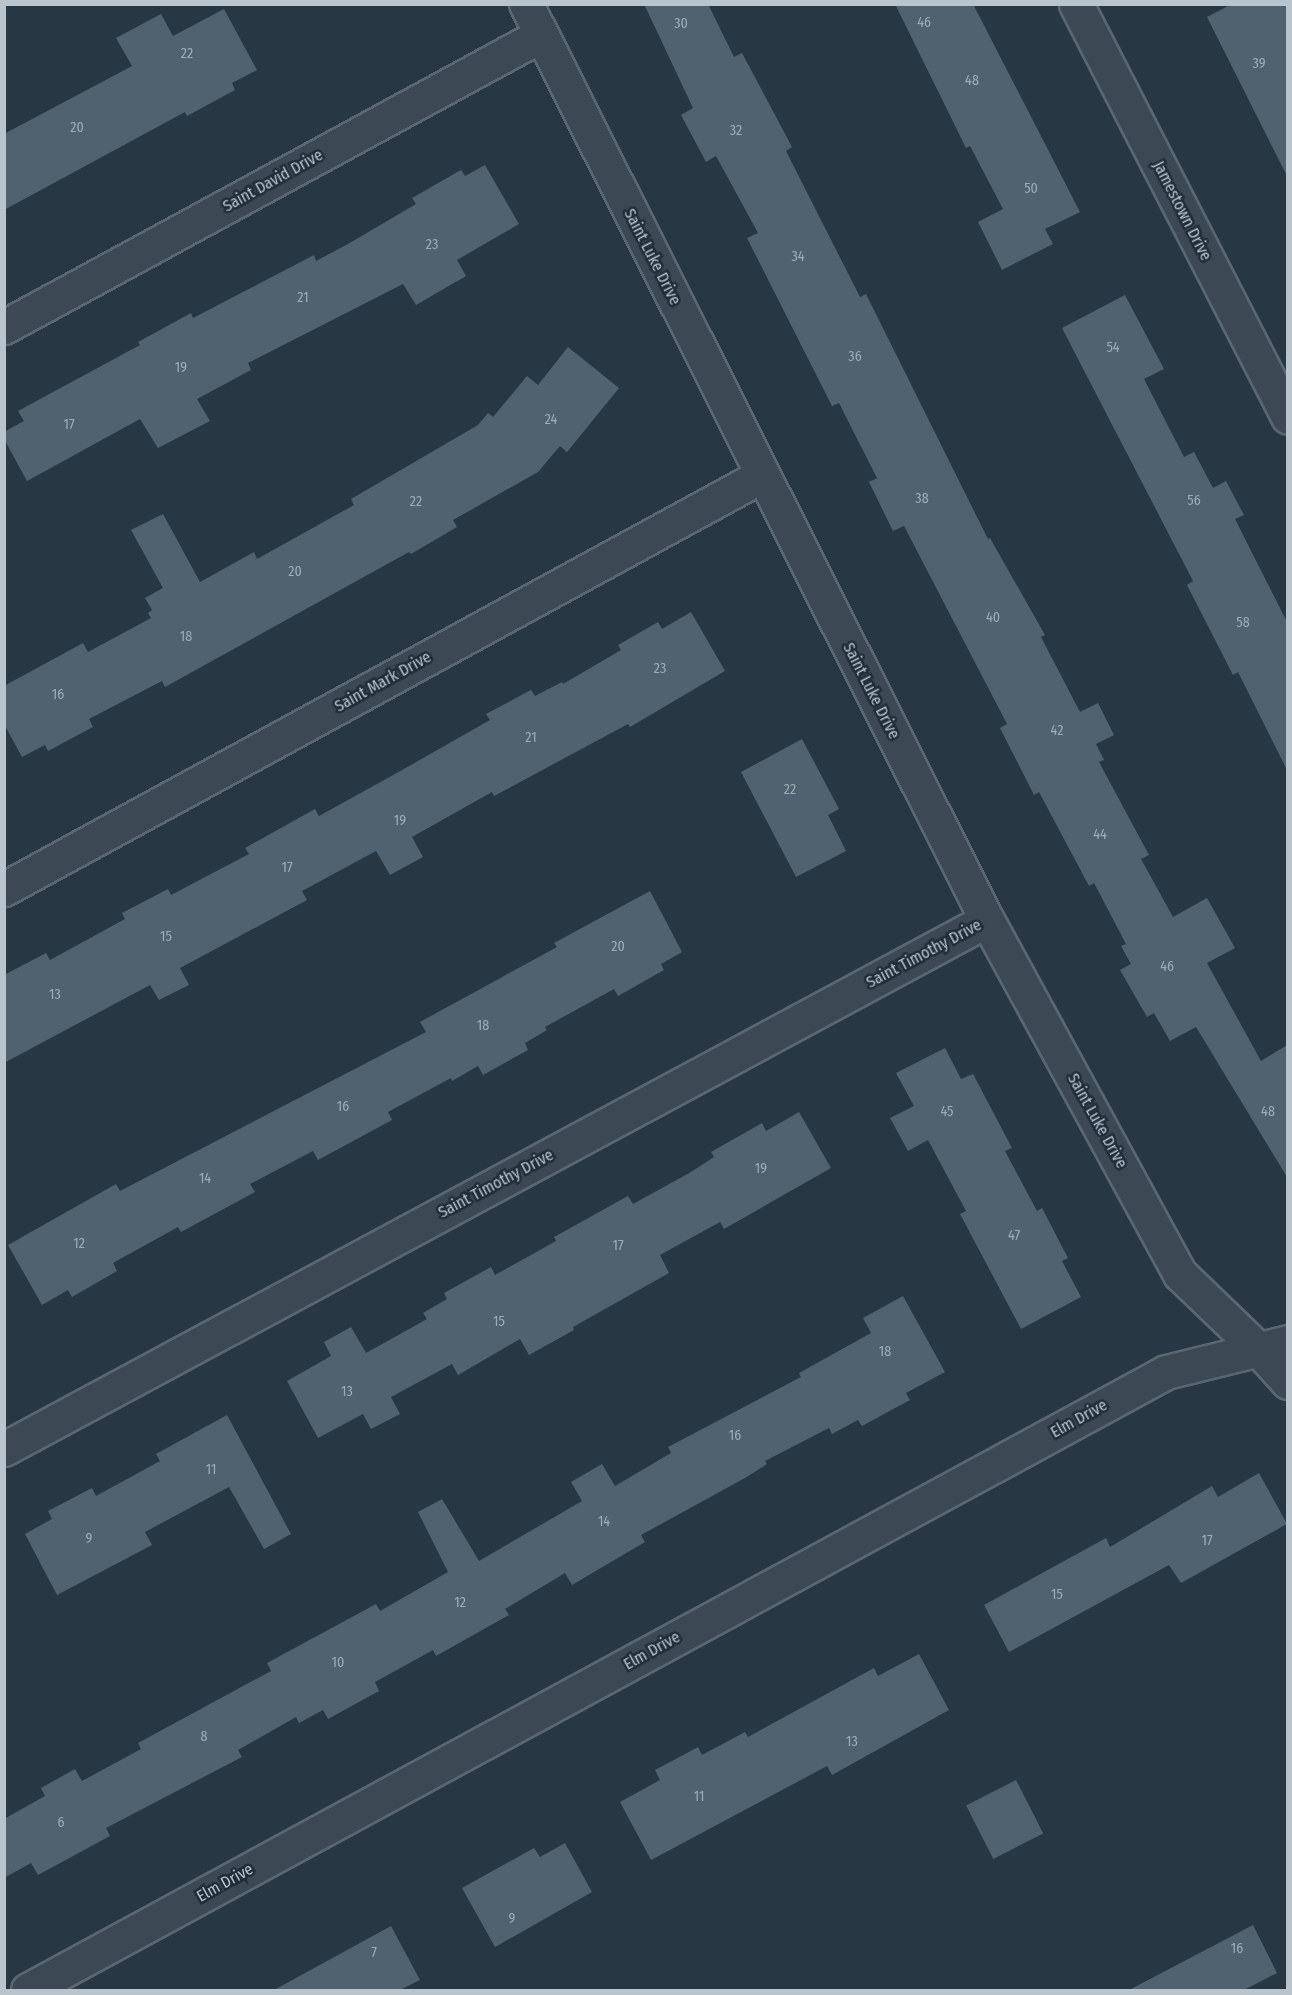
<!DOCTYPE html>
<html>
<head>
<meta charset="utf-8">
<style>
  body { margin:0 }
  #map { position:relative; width:1292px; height:1995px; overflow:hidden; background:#273844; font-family:"Fira Sans Condensed",sans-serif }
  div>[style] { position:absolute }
  .building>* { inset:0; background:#50626f; transform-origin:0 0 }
  .roads { filter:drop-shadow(2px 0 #5a6771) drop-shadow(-2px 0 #5a6771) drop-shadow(0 2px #5a6771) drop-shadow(0 -2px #5a6771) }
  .street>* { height:33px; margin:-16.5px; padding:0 16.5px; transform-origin:16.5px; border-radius:16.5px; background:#3c4954 }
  span { translate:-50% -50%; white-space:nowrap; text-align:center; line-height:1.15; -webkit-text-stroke:5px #202e39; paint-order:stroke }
  .number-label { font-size:14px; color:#9facb6 }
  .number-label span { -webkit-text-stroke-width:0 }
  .street-label { font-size:16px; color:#b9c4cd }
  .frame { position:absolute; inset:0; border:6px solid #b9c4cd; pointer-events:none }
</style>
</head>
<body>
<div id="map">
  <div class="building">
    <div style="clip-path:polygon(644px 4px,708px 4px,734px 57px,742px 53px,792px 147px,786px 151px,860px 297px,866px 294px,988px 539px,990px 538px,1045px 635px,1041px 637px,1080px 712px,1098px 703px,1114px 735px,1096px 744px,1104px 760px,1099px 762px,1149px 855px,1141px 859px,1173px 917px,1207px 898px,1235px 948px,1207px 963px,1261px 1061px,1287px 1045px,1287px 1177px,1196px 1027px,1170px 1041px,1154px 1013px,1147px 1017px,1120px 970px,1131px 964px,1121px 946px,1126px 944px,1094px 883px,1089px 886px,1039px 792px,1034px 795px,1000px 728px,1007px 724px,904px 526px,893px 531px,869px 482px,877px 478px,839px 403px,832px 406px,747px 238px,758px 233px,716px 156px,706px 162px,681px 115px,693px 108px)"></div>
    <div style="clip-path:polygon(895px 4px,973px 4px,1080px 212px,1045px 229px,1053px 244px,1002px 270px,978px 222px,1003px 209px,970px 146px,966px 148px)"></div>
    <div style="clip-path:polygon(1232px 4px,1287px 4px,1287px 176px,1207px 17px)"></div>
    <div style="clip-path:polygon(224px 9px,257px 70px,232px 83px,235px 90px,187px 116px,185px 112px,4px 210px,4px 134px,132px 66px,116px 38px,161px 14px,173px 36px)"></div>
    <div style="clip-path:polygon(485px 165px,519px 224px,457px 260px,466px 276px,416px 305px,403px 284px,248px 363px,251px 370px,197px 399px,210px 421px,158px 448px,140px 419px,27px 481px,4px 439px,4px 432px,24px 421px,18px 411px,140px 345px,138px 342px,191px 313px,193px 318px,314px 255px,316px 261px,348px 244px,416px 204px,412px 198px,461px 170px,465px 176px)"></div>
    <div style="clip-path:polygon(1125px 295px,1164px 369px,1144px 379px,1184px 457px,1194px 452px,1213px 488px,1226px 481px,1244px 515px,1235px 519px,1287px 622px,1287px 770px,1238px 672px,1233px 675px,1187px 585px,1193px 581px,1062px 328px)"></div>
    <div style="clip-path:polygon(568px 347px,619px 388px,567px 452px,560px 446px,538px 472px,453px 520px,457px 527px,411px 554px,409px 552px,165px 687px,162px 681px,89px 719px,93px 727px,48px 751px,45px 745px,22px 757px,4px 724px,4px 686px,83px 643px,88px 652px,151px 618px,148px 613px,152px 610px,145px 598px,163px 588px,131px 530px,163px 514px,200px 582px,254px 552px,257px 559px,354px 505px,351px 499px,478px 425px,488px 413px,493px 417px,527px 376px,538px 385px)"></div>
    <div style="clip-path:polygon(691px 612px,725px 671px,630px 727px,628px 724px,494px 796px,492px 792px,412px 837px,423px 857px,390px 875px,376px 851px,302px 891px,307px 900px,180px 968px,189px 985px,159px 1000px,150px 985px,4px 1063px,4px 975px,46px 953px,50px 960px,125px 919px,122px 913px,168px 889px,171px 895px,249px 854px,245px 848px,315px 809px,319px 816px,395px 774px,490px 720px,486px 714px,531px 690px,535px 696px,562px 682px,563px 684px,621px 650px,618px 645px,658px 622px,662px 629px)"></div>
    <div style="clip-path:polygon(802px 739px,839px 809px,828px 815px,846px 851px,796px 877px,741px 772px)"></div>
    <div style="clip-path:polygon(650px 891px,682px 952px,661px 964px,664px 970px,618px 996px,614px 989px,545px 1027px,547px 1030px,525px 1043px,528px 1050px,483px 1075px,478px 1066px,452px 1081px,451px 1078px,388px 1112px,392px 1120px,318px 1160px,313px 1151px,250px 1184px,255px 1192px,181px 1232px,178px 1227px,113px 1263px,117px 1271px,72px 1297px,68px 1290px,42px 1305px,8px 1245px,116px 1184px,120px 1191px,426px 1032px,420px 1022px,557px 947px,554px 943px)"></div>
    <div style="clip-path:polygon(945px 1048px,961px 1079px,973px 1074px,1012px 1148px,1005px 1151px,1037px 1211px,1042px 1208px,1068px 1258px,1062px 1261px,1081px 1297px,1021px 1329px,960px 1214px,966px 1211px,928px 1140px,908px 1151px,890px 1118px,914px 1106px,896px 1073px)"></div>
    <div style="clip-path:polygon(799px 1112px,831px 1168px,724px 1229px,720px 1222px,660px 1255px,669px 1273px,573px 1327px,574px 1330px,529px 1355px,520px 1339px,458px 1375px,452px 1364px,391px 1397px,400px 1414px,371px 1429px,363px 1414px,318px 1438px,287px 1381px,331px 1356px,324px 1342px,351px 1327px,366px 1353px,427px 1319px,423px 1313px,447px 1299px,444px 1293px,491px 1267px,495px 1275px,556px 1241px,554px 1237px,628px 1196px,633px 1204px,691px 1172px,714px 1157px,711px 1152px,762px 1123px,766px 1131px)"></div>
    <div style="clip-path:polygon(903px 1296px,945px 1372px,906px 1393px,910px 1400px,862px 1426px,858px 1420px,832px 1434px,829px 1428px,765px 1461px,767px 1464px,745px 1478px,641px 1535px,645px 1542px,572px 1585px,565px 1573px,505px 1609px,509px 1615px,436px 1656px,433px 1650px,375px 1682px,379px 1691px,328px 1719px,323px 1710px,299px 1723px,296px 1717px,238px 1750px,242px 1757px,106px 1828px,110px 1836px,38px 1875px,31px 1863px,4px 1878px,4px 1819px,45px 1796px,41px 1788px,75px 1769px,82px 1781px,141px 1749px,138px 1743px,271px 1671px,267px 1663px,376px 1604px,380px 1611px,448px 1572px,418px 1512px,442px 1499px,479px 1561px,582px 1501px,571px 1482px,602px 1464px,615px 1486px,671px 1453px,668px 1447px,801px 1377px,799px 1373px,871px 1333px,863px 1318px)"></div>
    <div style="clip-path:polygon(227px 1415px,291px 1534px,264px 1549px,229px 1487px,145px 1532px,152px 1545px,57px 1595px,25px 1534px,52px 1519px,48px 1511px,92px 1488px,96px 1496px,160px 1461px,156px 1454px)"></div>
    <div style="clip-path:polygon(1259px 1473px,1287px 1524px,1181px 1583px,1169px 1565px,1009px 1652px,984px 1605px,1106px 1538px,1110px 1547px,1212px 1486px,1218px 1497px)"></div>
    <div style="clip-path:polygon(919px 1654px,949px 1710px,832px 1775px,827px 1766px,651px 1860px,620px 1802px,660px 1780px,655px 1770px,698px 1747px,702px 1755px,745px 1732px,748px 1737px,874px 1668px,878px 1676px)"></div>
    <div style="left:1016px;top:1780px;width:60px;height:56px;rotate:63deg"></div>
    <div style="clip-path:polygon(565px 1843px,592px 1892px,495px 1947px,462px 1888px,534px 1848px,540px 1857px)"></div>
    <div style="clip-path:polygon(1253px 1925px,1277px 1973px,1244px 1990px,1129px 1990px)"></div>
    <div style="clip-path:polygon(391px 1926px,420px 1980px,400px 1990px,274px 1990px)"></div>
  </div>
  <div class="roads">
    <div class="street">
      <div style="left:526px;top:4px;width:1025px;rotate:63.29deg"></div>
      <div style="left:987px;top:920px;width:403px;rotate:61.4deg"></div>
      <div style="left:1180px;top:1274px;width:108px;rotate:43.9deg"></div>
      <div style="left:1258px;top:1349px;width:45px;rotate:47.7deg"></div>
      <div style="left:1076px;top:4px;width:464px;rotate:62.8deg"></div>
      <div style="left:4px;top:327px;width:611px;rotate:-28.54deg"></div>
      <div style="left:4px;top:889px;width:862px;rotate:-28.62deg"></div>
      <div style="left:4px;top:1449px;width:1116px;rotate:-28.29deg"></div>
      <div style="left:28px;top:1990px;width:1295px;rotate:-28.5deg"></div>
      <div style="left:1166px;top:1372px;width:126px;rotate:-13.8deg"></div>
    </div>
  </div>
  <div class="number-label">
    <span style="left:924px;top:23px">46</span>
    <span style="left:681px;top:24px">30</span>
    <span style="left:187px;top:54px">22</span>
    <span style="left:1259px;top:64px">39</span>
    <span style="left:972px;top:81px">48</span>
    <span style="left:77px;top:128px">20</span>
    <span style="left:736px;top:131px">32</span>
    <span style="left:1031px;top:189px">50</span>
    <span style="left:432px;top:245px">23</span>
    <span style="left:798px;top:257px">34</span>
    <span style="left:303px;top:298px">21</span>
    <span style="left:1113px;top:348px">54</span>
    <span style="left:855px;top:357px">36</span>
    <span style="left:181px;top:368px">19</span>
    <span style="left:551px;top:420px">24</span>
    <span style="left:69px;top:425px">17</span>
    <span style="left:922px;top:499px">38</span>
    <span style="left:1194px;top:501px">56</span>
    <span style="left:416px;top:502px">22</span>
    <span style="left:295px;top:572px">20</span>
    <span style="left:993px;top:618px">40</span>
    <span style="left:1243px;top:623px">58</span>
    <span style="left:186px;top:637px">18</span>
    <span style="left:660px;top:669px">23</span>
    <span style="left:58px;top:695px">16</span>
    <span style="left:1057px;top:731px">42</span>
    <span style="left:531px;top:738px">21</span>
    <span style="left:790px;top:790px">22</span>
    <span style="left:400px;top:821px">19</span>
    <span style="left:1100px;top:835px">44</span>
    <span style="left:287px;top:868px">17</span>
    <span style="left:166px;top:937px">15</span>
    <span style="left:618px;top:947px">20</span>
    <span style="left:1167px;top:967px">46</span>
    <span style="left:55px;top:995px">13</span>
    <span style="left:483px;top:1026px">18</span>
    <span style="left:343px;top:1107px">16</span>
    <span style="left:947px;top:1112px">45</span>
    <span style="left:1268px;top:1112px">48</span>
    <span style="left:761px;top:1169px">19</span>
    <span style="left:205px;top:1179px">14</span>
    <span style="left:1014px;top:1236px">47</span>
    <span style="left:79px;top:1244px">12</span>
    <span style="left:618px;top:1246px">17</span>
    <span style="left:499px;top:1322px">15</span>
    <span style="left:885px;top:1352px">18</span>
    <span style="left:347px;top:1392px">13</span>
    <span style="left:735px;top:1436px">16</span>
    <span style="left:211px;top:1470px">11</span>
    <span style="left:604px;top:1522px">14</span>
    <span style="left:89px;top:1539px">9</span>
    <span style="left:1207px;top:1541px">17</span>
    <span style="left:1057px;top:1595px">15</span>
    <span style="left:460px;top:1603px">12</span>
    <span style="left:338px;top:1663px">10</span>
    <span style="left:204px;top:1737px">8</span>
    <span style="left:852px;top:1742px">13</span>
    <span style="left:699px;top:1797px">11</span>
    <span style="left:61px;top:1823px">6</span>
    <span style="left:512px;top:1919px">9</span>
    <span style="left:1237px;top:1949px">16</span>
    <span style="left:374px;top:1953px">7</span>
  </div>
  <div class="street-label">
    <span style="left:273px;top:181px;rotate:-29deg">Saint David Drive</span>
    <span style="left:1182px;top:211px;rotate:63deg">Jamestown Drive</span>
    <span style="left:652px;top:257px;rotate:63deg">Saint Luke Drive</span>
    <span style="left:383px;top:682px;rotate:-29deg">Saint Mark Drive</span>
    <span style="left:871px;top:691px;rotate:63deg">Saint Luke Drive</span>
    <span style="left:924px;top:954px;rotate:-28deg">Saint Timothy Drive</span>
    <span style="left:1097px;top:1121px;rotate:61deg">Saint Luke Drive</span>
    <span style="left:496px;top:1184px;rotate:-28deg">Saint Timothy Drive</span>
    <span style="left:1079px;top:1419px;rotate:-29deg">Elm Drive</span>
    <span style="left:652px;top:1651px;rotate:-29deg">Elm Drive</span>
    <span style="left:225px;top:1883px;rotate:-29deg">Elm Drive</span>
  </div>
  <div class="frame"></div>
</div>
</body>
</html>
